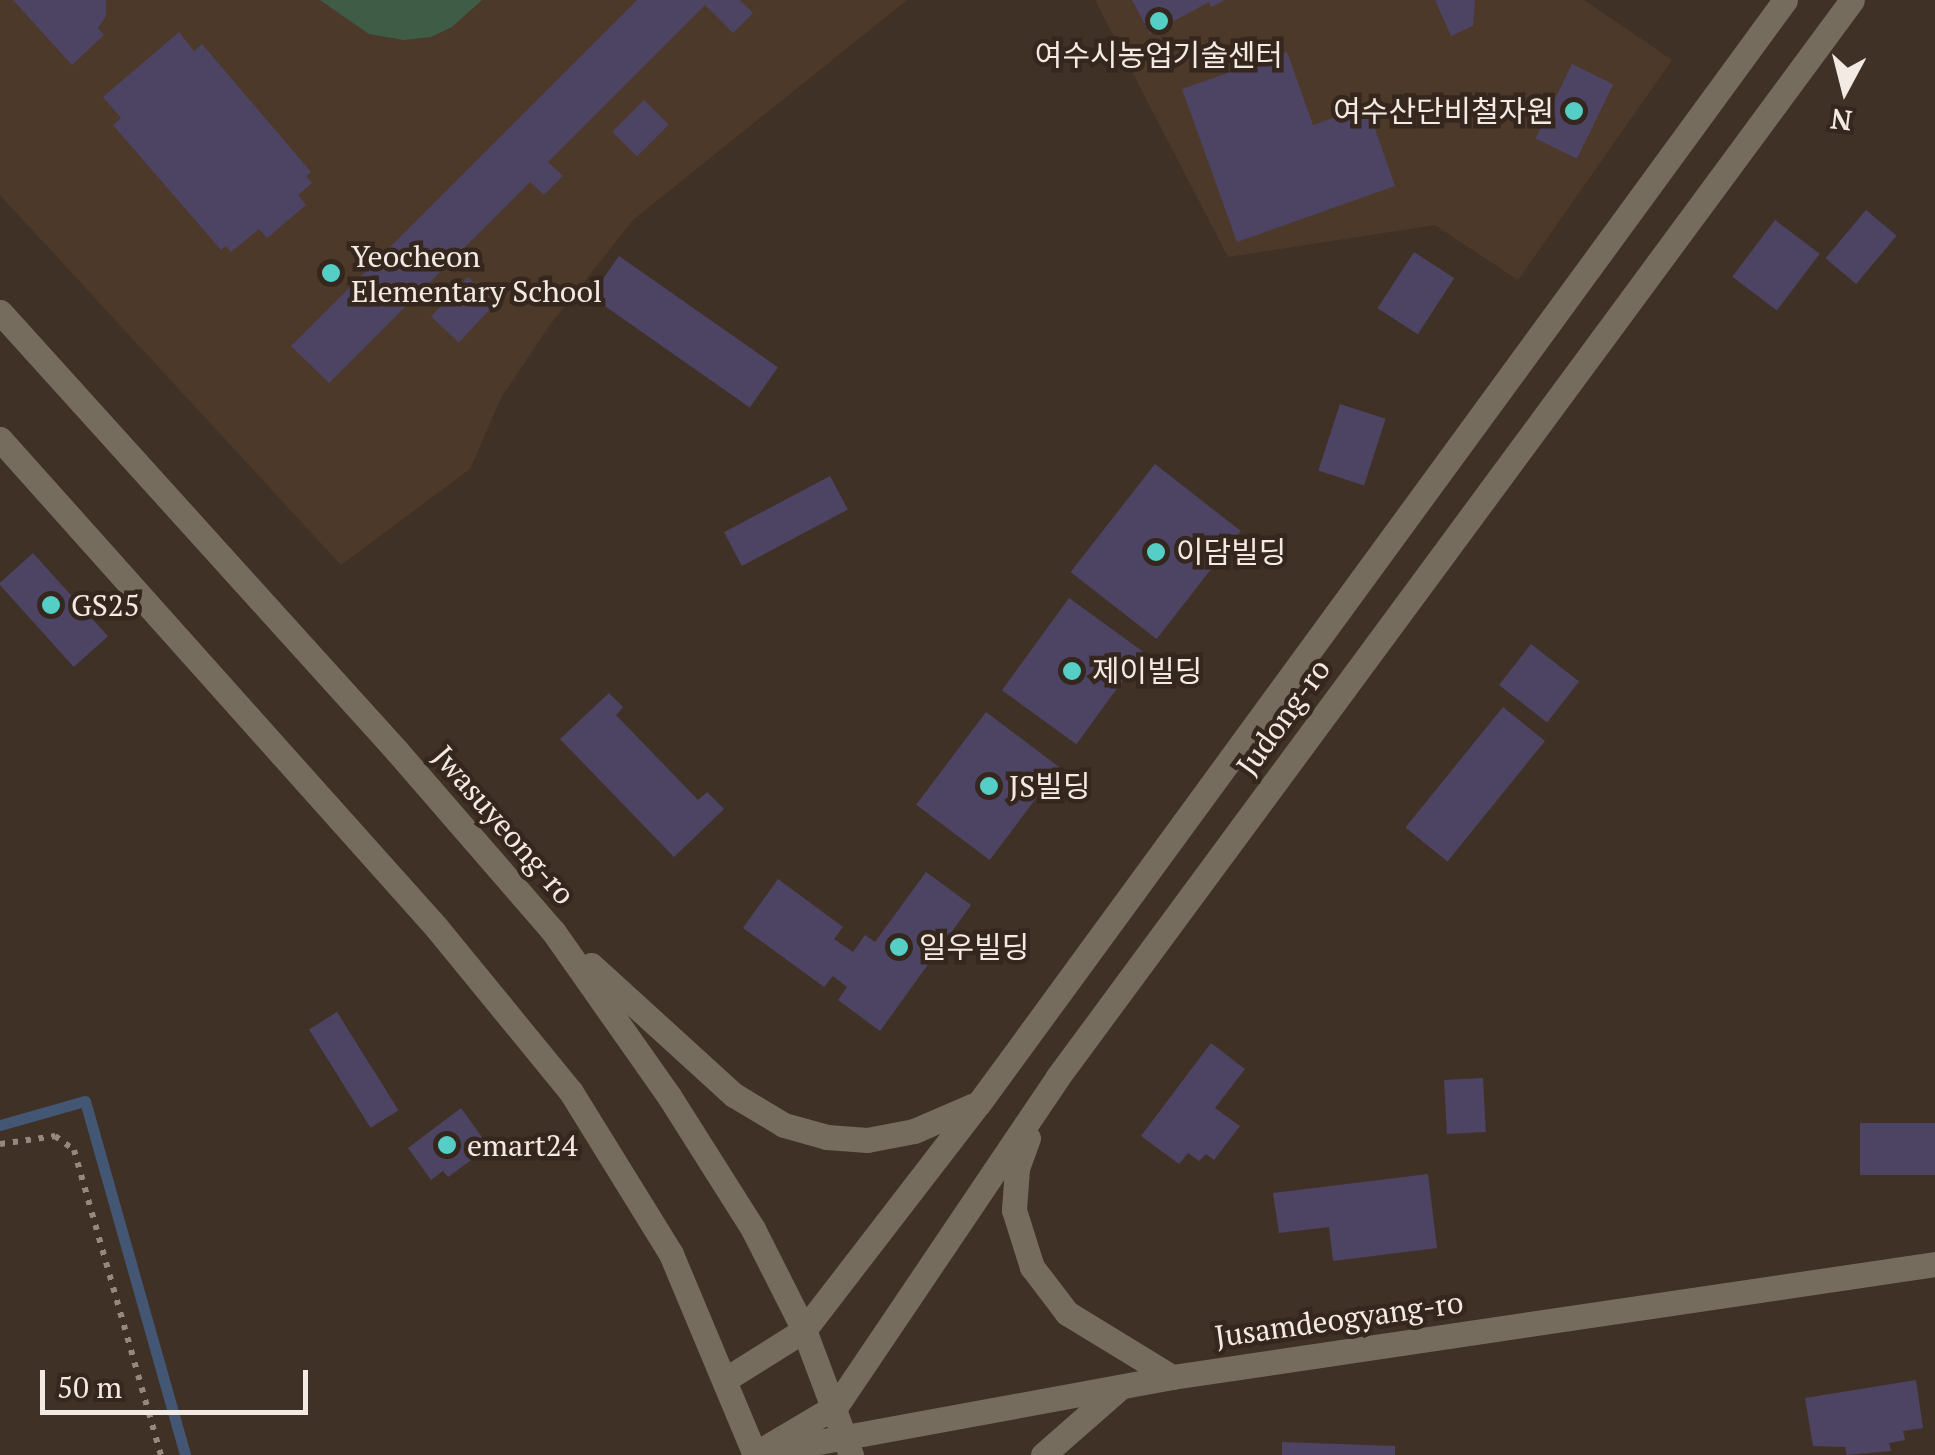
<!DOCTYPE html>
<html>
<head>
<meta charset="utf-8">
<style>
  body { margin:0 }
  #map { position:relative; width:1935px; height:1455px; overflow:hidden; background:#403126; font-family:"PT Serif","Noto Sans KR",serif }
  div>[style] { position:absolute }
  .built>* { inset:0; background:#4c392a }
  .green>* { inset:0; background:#3f5c47 }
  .stream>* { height:11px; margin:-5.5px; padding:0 5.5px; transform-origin:5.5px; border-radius:5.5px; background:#435673 }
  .building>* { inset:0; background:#4d4464; transform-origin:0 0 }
  .path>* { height:6px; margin-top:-3px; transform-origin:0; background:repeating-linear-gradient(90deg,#94887f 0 5px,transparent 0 13px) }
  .tertiary>* { height:25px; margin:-12.5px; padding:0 12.5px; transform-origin:12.5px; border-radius:12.5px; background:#756c5e }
  .dots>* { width:28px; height:28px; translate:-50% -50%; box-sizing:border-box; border:5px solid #35271d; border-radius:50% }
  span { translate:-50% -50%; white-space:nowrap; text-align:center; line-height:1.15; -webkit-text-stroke:9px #35271d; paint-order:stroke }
  .poi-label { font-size:30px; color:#f3eae3 }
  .right { translate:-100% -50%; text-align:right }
  .left { translate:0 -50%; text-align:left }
  .street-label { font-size:30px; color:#f3eae3 }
  .north { position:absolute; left:1795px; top:40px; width:100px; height:100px; -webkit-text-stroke:8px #35271d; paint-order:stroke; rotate:187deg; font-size:28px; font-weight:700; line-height:40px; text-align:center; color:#f3eae3 }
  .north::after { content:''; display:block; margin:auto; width:35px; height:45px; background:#f3eae3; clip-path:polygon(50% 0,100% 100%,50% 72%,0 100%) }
  .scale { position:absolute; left:40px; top:1370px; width:268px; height:45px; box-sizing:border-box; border:5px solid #f3eae3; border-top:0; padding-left:12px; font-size:30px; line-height:35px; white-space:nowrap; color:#f3eae3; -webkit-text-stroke:8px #35271d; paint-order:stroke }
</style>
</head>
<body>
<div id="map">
  <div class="built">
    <div style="clip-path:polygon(0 0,907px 0,633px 220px,549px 326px,501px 398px,470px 469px,341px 565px,0 195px)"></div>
    <div style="clip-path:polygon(1095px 0,1584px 0,1672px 60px,1518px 280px,1435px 225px,1228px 257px)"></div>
  </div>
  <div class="green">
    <div style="clip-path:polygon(320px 0,482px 0,452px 27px,431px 37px,404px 40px,369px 34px)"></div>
  </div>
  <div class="stream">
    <div style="left:0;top:1125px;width:88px;rotate:-15.8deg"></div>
    <div style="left:85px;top:1101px;width:368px;rotate:74.2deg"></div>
  </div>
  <div class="building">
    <div style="clip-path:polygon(13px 0,106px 0,106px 16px,98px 28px,104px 35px,72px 65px)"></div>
    <div style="clip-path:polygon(637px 0,740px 0,753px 13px,733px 33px,705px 5px,548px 162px,563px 176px,544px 195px,530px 182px,329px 383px,291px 346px)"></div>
    <div style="clip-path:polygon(1132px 0,1225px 0,1211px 7px,1209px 2px,1150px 34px)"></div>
    <div style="clip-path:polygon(1435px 0,1475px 0,1473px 26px,1451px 36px)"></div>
    <div style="clip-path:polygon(179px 32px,194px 51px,202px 44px,311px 172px,306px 176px,312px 183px,298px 195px,306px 205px,267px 238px,259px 229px,231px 252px,226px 246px,221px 250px,113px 125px,121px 118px,103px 97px)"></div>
    <div style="clip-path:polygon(1287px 52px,1313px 125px,1367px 106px,1395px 186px,1237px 242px,1182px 89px)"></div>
    <div style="left:1572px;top:64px;width:46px;height:83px;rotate:26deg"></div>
    <div style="left:644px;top:100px;width:35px;height:45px;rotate:45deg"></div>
    <div style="left:1866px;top:210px;width:40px;height:63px;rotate:40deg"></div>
    <div style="left:1775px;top:220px;width:56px;height:71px;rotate:37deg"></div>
    <div style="left:1414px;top:252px;width:48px;height:67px;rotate:33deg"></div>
    <div style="left:619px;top:256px;width:194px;height:49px;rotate:35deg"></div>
    <div style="left:468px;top:277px;width:38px;height:54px;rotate:43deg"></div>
    <div style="left:1340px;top:404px;width:48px;height:70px;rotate:18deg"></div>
    <div style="left:1155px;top:464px;width:109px;height:137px;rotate:38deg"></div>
    <div style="left:830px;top:476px;width:38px;height:120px;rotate:62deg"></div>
    <div style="left:33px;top:553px;width:112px;height:46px;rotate:48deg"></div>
    <div style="left:1069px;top:598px;width:92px;height:114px;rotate:36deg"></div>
    <div style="left:1531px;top:644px;width:61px;height:52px;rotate:38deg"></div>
    <div style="clip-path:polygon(609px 693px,623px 707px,616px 715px,698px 800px,707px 792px,724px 809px,674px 857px,560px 739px)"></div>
    <div style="left:1503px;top:707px;width:54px;height:155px;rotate:39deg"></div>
    <div style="left:986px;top:712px;width:92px;height:116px;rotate:37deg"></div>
    <div style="clip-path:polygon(926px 872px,971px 905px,880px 1031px,838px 1000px,847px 987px,833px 976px,824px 987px,743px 928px,778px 879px,843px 927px,834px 939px,853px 952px,865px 935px,875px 942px)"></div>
    <div style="left:337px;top:1012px;width:116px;height:33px;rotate:58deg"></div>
    <div style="clip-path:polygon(1211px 1043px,1245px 1069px,1215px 1108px,1240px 1126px,1214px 1160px,1206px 1154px,1199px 1161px,1188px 1153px,1179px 1164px,1141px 1136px)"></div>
    <div style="left:1483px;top:1078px;width:54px;height:39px;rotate:87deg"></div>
    <div style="clip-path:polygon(461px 1108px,489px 1147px,448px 1177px,443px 1171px,431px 1180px,408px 1148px)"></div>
    <div style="left:1935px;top:1123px;width:52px;height:75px;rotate:90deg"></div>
    <div style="clip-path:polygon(1428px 1174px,1437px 1248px,1333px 1261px,1329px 1227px,1279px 1233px,1273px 1193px)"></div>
    <div style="clip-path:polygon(1916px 1380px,1923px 1428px,1903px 1431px,1905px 1440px,1889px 1443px,1891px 1451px,1847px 1455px,1845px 1447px,1813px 1446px,1805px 1398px)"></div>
    <div style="clip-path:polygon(1282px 1442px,1395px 1446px,1395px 1455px,1282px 1455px)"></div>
  </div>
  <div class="path">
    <div style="left:0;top:1144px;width:56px;rotate:-8.3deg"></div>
    <div style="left:55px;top:1136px;width:24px;rotate:36deg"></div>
    <div style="left:74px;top:1150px;width:317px;rotate:74.1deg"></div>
  </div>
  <div class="tertiary">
    <div style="left:0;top:312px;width:590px;rotate:47.88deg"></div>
    <div style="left:396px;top:750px;width:240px;rotate:49.1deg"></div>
    <div style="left:553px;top:931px;width:202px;rotate:54.9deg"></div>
    <div style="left:669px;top:1096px;width:157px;rotate:57.7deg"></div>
    <div style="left:753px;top:1229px;width:113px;rotate:63.2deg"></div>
    <div style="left:804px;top:1330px;width:134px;rotate:69.4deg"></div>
    <div style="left:0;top:439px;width:654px;rotate:48.22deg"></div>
    <div style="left:436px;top:927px;width:213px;rotate:50.7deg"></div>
    <div style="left:571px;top:1092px;width:190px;rotate:58.3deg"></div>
    <div style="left:671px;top:1254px;width:218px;rotate:67.3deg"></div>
    <div style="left:591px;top:965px;width:193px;rotate:42.3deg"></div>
    <div style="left:734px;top:1095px;width:58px;rotate:31deg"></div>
    <div style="left:784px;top:1125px;width:45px;rotate:15.6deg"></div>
    <div style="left:827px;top:1137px;width:40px;rotate:4.3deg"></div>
    <div style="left:867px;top:1140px;width:48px;rotate:-10.8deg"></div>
    <div style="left:914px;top:1131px;width:65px;rotate:-23.4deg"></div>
    <div style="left:1028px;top:1138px;width:33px;rotate:110deg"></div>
    <div style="left:1017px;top:1169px;width:41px;rotate:94.2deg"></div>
    <div style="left:1014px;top:1210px;width:60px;rotate:72.5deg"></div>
    <div style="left:1032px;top:1267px;width:58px;rotate:52.7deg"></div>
    <div style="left:1067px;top:1313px;width:123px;rotate:31.4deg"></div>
    <div style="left:726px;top:1379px;width:92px;rotate:-32.1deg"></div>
    <div style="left:804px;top:1330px;width:287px;rotate:-52.4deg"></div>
    <div style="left:979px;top:1103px;width:1366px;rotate:-53.84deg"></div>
    <div style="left:775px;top:1450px;width:404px;rotate:-10.4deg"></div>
    <div style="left:1172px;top:1377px;width:771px;rotate:-8.42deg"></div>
    <div style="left:755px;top:1454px;width:94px;rotate:-30.7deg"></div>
    <div style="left:836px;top:1406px;width:396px;rotate:-56deg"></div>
    <div style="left:1057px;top:1078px;width:1339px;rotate:-53.59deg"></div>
    <div style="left:1043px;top:1455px;width:100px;rotate:-41.3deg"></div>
  </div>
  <div class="dots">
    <div style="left:1159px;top:21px;background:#55cec5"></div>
    <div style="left:1574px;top:111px;background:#55cec5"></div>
    <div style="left:331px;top:273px;background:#55cec5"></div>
    <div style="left:1156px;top:552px;background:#55cec5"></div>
    <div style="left:51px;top:605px;background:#55cec5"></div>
    <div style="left:1072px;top:671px;background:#55cec5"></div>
    <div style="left:989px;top:786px;background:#55cec5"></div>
    <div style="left:899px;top:947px;background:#55cec5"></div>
    <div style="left:447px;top:1145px;background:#55cec5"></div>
  </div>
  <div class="poi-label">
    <span style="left:1159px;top:55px">여수시농업기술센터</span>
    <span class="right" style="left:1554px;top:111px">여수산단비철자원</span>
    <span class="left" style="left:351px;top:273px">Yeocheon<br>Elementary School</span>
    <span class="left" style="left:1176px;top:552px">이담빌딩</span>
    <span class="left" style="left:71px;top:605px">GS25</span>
    <span class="left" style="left:1092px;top:671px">제이빌딩</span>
    <span class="left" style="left:1009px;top:786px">JS빌딩</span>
    <span class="left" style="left:919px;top:947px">일우빌딩</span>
    <span class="left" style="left:467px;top:1145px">emart24</span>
  </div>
  <div class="street-label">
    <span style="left:1283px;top:717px;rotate:-54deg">Judong-ro</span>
    <span style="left:504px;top:825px;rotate:49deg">Jwasuyeong-ro</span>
    <span style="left:1339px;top:1319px;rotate:-8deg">Jusamdeogyang-ro</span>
  </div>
  <div class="north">N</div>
  <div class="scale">50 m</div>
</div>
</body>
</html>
